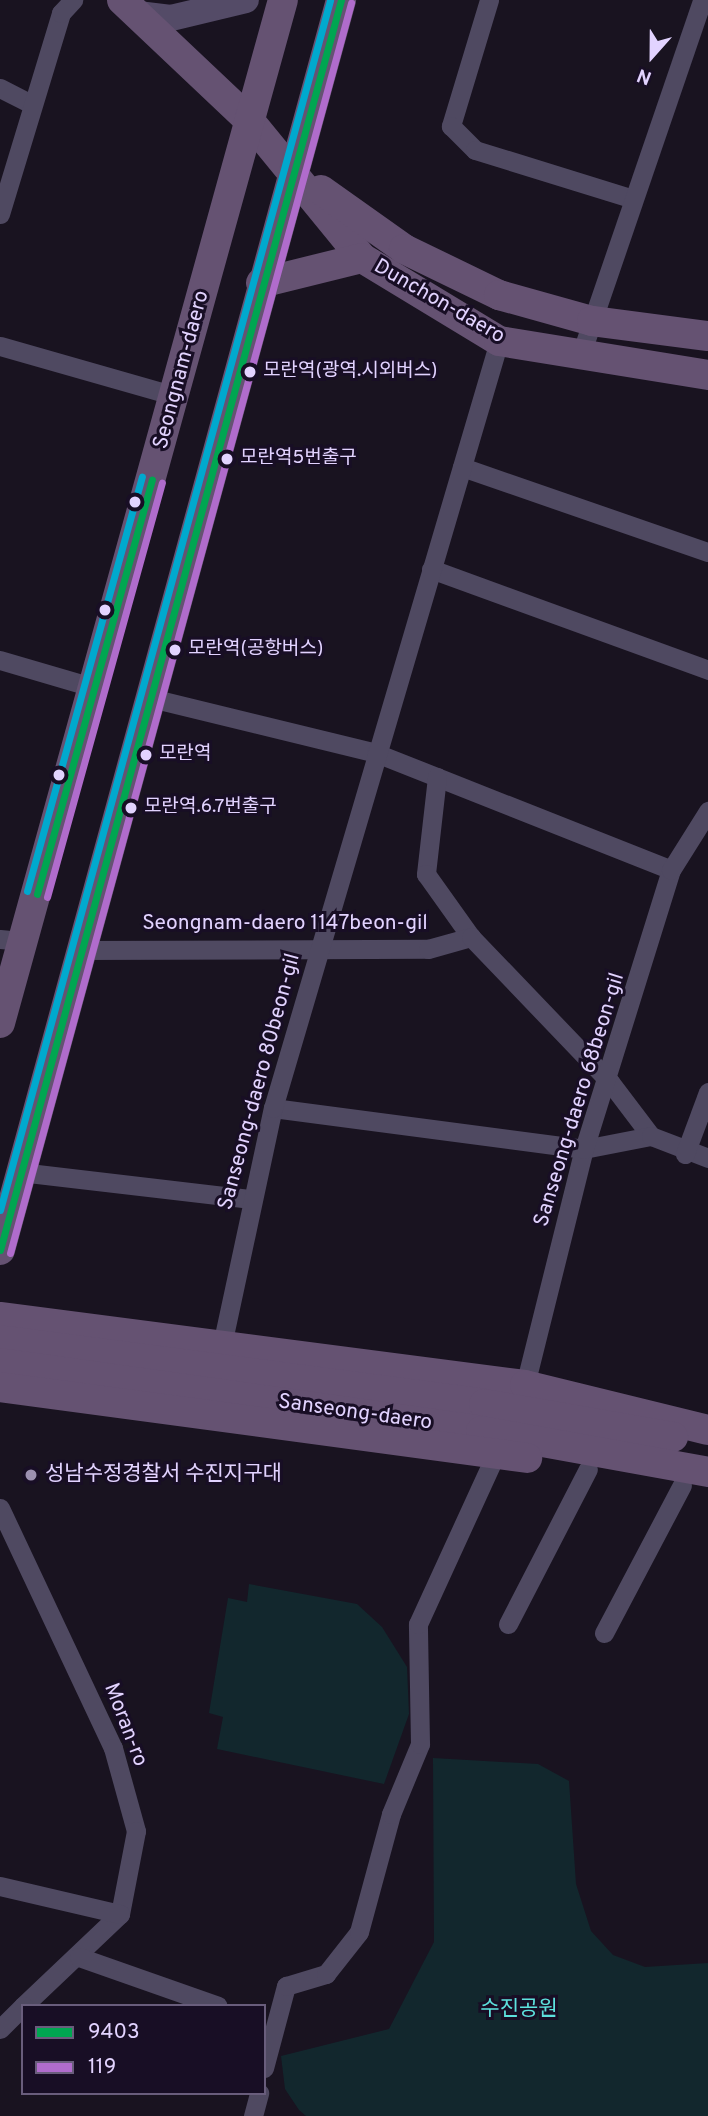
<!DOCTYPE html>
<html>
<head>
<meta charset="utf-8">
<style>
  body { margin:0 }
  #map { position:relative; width:708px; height:2116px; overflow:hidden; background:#191320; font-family:Overpass,"Noto Sans KR",sans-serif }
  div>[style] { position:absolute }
  .green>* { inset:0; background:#12272d }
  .street>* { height:19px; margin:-9.5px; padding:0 9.5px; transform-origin:9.5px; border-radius:9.5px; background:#4f4961 }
  .secondary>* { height:26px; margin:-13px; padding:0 13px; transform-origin:13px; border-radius:13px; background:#544b67 }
  .primary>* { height:30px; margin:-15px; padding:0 15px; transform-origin:15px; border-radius:15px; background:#655272 }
  .bus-1>* { height:7px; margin:-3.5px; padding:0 3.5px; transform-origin:3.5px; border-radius:3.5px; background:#00a651 }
  .bus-2>* { height:7px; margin:-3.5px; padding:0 3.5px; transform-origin:3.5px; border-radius:3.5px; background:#b06ccc }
  .bus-3>* { height:7px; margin:-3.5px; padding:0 3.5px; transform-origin:3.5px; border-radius:3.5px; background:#00a9ce }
  .dots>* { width:19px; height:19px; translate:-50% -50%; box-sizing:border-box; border:4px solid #180e25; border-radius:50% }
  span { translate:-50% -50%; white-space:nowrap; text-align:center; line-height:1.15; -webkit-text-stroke:6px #180e25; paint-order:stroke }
  .bus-label { font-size:19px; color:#e2d3ff }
  .left { translate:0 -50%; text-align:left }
  .street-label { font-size:21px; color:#e2d3ff }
  .poi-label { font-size:21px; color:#e2d3ff }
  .park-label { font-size:21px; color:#5de1dd }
  .legend { position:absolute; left:21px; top:2004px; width:245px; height:91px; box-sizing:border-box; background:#180e25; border:2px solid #695d7c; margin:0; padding:9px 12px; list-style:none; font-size:21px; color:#e2d3ff }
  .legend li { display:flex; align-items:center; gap:14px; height:35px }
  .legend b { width:35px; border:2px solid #695d7c }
  .north { position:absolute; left:617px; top:21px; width:70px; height:70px; -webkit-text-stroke:5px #180e25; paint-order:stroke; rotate:201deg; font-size:19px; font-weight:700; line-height:28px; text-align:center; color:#e2d3ff }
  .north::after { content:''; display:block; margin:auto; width:24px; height:32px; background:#e2d3ff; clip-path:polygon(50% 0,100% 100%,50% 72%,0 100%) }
</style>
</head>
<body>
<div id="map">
  <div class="green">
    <div style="clip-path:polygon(249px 1584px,357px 1604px,382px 1627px,407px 1667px,409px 1714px,384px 1784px,217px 1749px,223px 1717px,209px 1713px,228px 1598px,247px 1602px)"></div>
    <div style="clip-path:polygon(433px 1758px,538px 1764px,569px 1781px,576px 1884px,591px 1931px,613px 1955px,645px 1967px,708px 1963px,708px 2116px,306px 2116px,299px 2110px,285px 2089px,281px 2056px,389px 2029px,434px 1942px)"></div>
  </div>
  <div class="street">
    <div style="left:489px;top:0;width:132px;rotate:106.8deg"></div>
    <div style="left:451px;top:126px;width:34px;rotate:45deg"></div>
    <div style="left:475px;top:150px;width:165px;rotate:17.2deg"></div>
    <div style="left:0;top:88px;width:36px;rotate:27deg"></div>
    <div style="left:0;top:214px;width:210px;rotate:-73.1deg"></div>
    <div style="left:61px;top:13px;width:18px;rotate:-47deg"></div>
    <div style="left:0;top:346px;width:182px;rotate:15.9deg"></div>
    <div style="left:580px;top:357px;width:377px;rotate:-71.1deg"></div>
    <div style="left:462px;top:467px;width:260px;rotate:19.1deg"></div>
    <div style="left:431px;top:569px;width:295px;rotate:20deg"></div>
    <div style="left:0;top:660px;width:99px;rotate:16.4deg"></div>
    <div style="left:155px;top:699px;width:228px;rotate:13.7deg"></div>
    <div style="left:376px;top:753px;width:317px;rotate:21.6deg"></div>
    <div style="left:437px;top:777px;width:98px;rotate:96.5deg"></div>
    <div style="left:426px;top:874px;width:77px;rotate:54.5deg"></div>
    <div style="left:0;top:939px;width:24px;rotate:5deg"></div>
    <div style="left:80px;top:950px;width:348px;rotate:-0.2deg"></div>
    <div style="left:428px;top:949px;width:45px;rotate:-15.6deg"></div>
    <div style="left:471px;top:937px;width:201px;rotate:46.2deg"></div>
    <div style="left:610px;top:1082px;width:68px;rotate:52.8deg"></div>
    <div style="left:273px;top:1108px;width:314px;rotate:7.5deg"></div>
    <div style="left:584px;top:1149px;width:68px;rotate:-11deg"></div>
    <div style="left:651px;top:1136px;width:61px;rotate:21.1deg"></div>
    <div style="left:685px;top:1154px;width:66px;rotate:-69.6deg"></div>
    <div style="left:20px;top:1172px;width:233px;rotate:6.7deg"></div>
    <div style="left:222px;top:1345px;width:242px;rotate:-77.9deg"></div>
    <div style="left:273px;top:1108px;width:800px;rotate:-73.58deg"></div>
    <div style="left:525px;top:1385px;width:243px;rotate:-76deg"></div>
    <div style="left:584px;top:1149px;width:292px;rotate:-72.7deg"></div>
    <div style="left:671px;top:870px;width:70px;rotate:-57.9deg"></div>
    <div style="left:0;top:1508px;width:265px;rotate:64.8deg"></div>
    <div style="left:113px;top:1748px;width:86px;rotate:74.5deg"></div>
    <div style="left:136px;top:1831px;width:85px;rotate:100.9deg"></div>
    <div style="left:120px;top:1914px;width:134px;rotate:136.5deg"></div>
    <div style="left:508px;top:1624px;width:174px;rotate:-62.7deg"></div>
    <div style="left:604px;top:1633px;width:167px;rotate:-62.2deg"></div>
    <div style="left:0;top:1886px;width:123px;rotate:13.1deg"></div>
    <div style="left:79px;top:1957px;width:147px;rotate:19.4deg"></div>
    <div style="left:0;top:2029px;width:33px;rotate:-45deg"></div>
    <div style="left:264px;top:2068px;width:85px;rotate:-75deg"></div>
    <div style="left:286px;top:1986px;width:42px;rotate:-16.7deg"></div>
    <div style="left:326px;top:1974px;width:53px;rotate:-51.8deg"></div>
    <div style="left:359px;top:1932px;width:122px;rotate:-74.8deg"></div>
    <div style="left:391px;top:1814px;width:76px;rotate:-67.5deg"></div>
    <div style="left:420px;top:1744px;width:120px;rotate:-91deg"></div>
    <div style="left:418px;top:1624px;width:187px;rotate:-65.4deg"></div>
    <div style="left:253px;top:2116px;width:24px;rotate:-75deg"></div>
  </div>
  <div class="secondary">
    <div style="left:138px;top:14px;width:33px;rotate:7deg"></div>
    <div style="left:171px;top:18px;width:77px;rotate:-13.5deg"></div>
  </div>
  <div class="primary">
    <div style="left:122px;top:0;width:175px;rotate:43.4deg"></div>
    <div style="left:249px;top:120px;width:178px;rotate:50.7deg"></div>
    <div style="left:362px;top:258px;width:160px;rotate:31.2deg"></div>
    <div style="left:499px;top:341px;width:212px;rotate:9.2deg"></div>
    <div style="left:321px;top:190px;width:102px;rotate:35.4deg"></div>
    <div style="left:404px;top:249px;width:106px;rotate:25.8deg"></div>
    <div style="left:499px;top:295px;width:97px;rotate:15.6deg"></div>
    <div style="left:592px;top:321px;width:117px;rotate:7.4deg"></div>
    <div style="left:261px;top:283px;width:104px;rotate:-13.9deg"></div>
    <div style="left:0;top:1023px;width:1061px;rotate:-74.54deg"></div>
    <div style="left:0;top:1250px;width:1296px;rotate:-74.74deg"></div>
    <div style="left:0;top:1317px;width:529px;rotate:7.38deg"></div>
    <div style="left:525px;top:1385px;width:188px;rotate:13.8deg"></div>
    <div style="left:0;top:1340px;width:488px;rotate:7.5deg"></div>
    <div style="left:484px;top:1404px;width:192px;rotate:9.9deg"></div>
    <div style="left:0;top:1363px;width:486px;rotate:8deg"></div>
    <div style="left:481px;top:1431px;width:231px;rotate:10.2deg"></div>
    <div style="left:0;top:1387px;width:532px;rotate:7.67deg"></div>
  </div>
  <div class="bus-1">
    <div style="left:37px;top:894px;width:430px;rotate:-74.5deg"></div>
    <div style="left:0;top:1250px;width:1296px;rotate:-74.74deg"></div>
  </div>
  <div class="bus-2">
    <div style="left:47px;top:897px;width:430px;rotate:-74.5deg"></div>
    <div style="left:10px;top:1253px;width:1296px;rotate:-74.74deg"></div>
  </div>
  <div class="bus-3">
    <div style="left:27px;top:891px;width:430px;rotate:-74.5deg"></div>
    <div style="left:0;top:1210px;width:1254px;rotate:-74.74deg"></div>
  </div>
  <div class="dots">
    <div style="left:250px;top:372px;background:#e2d3ff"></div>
    <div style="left:227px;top:459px;background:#e2d3ff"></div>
    <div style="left:135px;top:502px;background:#e2d3ff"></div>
    <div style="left:105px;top:610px;background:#e2d3ff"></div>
    <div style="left:175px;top:650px;background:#e2d3ff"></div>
    <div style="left:146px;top:755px;background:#e2d3ff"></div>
    <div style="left:59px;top:775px;background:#e2d3ff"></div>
    <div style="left:131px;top:808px;background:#e2d3ff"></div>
    <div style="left:31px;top:1475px;background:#9c90b1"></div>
  </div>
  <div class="bus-label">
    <span class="left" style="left:263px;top:372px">모란역(광역.시외버스)</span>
    <span class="left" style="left:240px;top:459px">모란역5번출구</span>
    <span class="left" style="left:188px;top:650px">모란역(공항버스)</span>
    <span class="left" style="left:159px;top:755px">모란역</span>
    <span class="left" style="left:144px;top:808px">모란역.6.7번출구</span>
  </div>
  <div class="street-label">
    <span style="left:439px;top:302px;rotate:30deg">Dunchon-daero</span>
    <span style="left:182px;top:370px;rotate:-75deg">Seongnam-daero</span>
    <span style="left:285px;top:924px">Seongnam-daero 1147beon-gil</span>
    <span style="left:260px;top:1082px;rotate:-75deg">Sanseong-daero 80beon-gil</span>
    <span style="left:580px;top:1100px;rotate:-73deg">Sanseong-daero 68beon-gil</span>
    <span style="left:355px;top:1413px;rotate:8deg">Sanseong-daero</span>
    <span style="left:125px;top:1725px;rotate:69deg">Moran-ro</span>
  </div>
  <div class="poi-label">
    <span class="left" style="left:45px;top:1475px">성남수정경찰서 수진지구대</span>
  </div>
  <div class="park-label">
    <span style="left:519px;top:2010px">수진공원</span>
  </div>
  <ul class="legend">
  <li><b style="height:9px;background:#00a651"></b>9403</li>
  <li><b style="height:9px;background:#b06ccc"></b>119</li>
  </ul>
  <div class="north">N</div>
</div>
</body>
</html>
